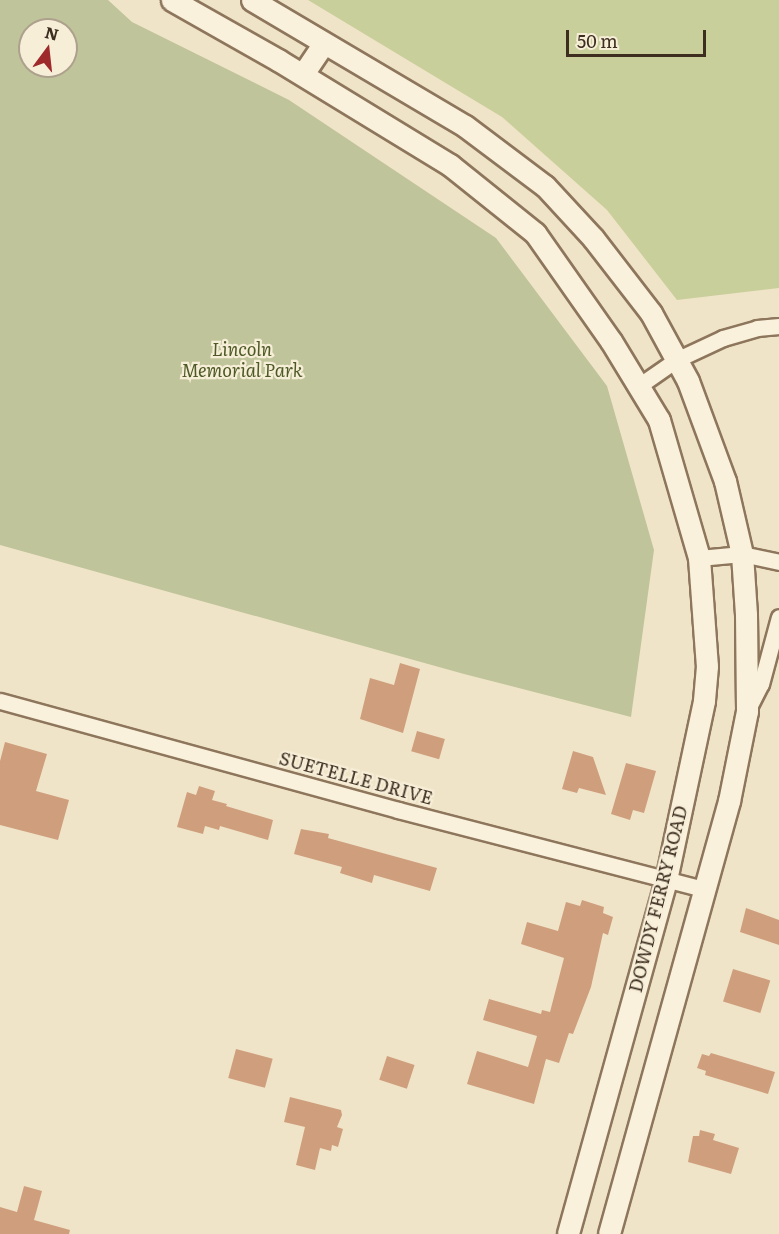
<!DOCTYPE html>
<html>
<head>
<meta charset="utf-8">
<style>
  body { margin:0 }
  #map { position:relative; width:779px; height:1234px; overflow:hidden; background:#f0e4c8; font-family:Literata,serif }
  div>[style] { position:absolute }
  .green>* { inset:0; background:#c9cf9b }
  .cemetery>* { inset:0; background:#bfc49a }
  .building>* { inset:0; background:#cf9f7d; transform-origin:0 0 }
  .roads { filter:drop-shadow(2px 0 #8d765c) drop-shadow(-2px 0 #8d765c) drop-shadow(0 2px #8d765c) drop-shadow(0 -2px #8d765c) }
  .street>* { height:15px; margin:-7.5px; padding:0 7.5px; transform-origin:7.5px; border-radius:7.5px; background:#faf1dc }
  .secondary>* { height:21px; margin:-10.5px; padding:0 10.5px; transform-origin:10.5px; border-radius:10.5px; background:#faf1dc }
  span { translate:-50% -50%; white-space:nowrap; text-align:center; line-height:1.15; -webkit-text-stroke:4.5px #f7eed8; paint-order:stroke }
  .park-label { font-size:18px; color:#4d5a26; font-style:italic }
  .street-label { font-size:18px; color:#3d2e20 }
  .north { position:absolute; left:18px; top:18px; width:60px; height:60px; box-sizing:border-box; background:#f7eed8; border:2px solid #ada18e; border-radius:50%; rotate:15deg; font-size:16px; font-weight:700; line-height:24px; text-align:center; color:#3d2e20 }
  .north::after { content:''; display:block; margin:auto; width:21px; height:27px; background:#9e2a2b; clip-path:polygon(50% 0,100% 100%,50% 72%,0 100%) }
  .scale { position:absolute; left:566px; top:30px; width:140px; height:27px; box-sizing:border-box; border:3px solid #3d2e20; border-top:0; padding-left:8px; font-size:18px; line-height:21px; white-space:nowrap; color:#3d2e20; -webkit-text-stroke:4px #f7eed8; paint-order:stroke }
</style>
</head>
<body>
<div id="map">
  <div class="green">
    <div style="clip-path:polygon(308px 0,779px 0,779px 288px,677px 300px,607px 210px,502px 117px)"></div>
  </div>
  <div class="cemetery">
    <div style="clip-path:polygon(evenodd,0 0,108px 0,132px 22px,289px 100px,496px 238px,607px 386px,654px 550px,631px 717px,464px 674px,0 545px,0 0,30px 30px,66px 30px,66px 66px,30px 66px,30px 30px)"></div>
  </div>
  <div class="building">
    <div style="clip-path:polygon(400px 663px,420px 669px,403px 733px,360px 719px,370px 678px,394px 685px)"></div>
    <div style="left:417px;top:731px;width:29px;height:21px;rotate:16deg"></div>
    <div style="clip-path:polygon(5px 742px,47px 754px,36px 791px,69px 800px,58px 840px,0 825px,0 761px)"></div>
    <div style="clip-path:polygon(573px 751px,593px 757px,606px 795px,579px 788px,577px 793px,562px 789px)"></div>
    <div style="clip-path:polygon(626px 763px,656px 771px,644px 813px,633px 810px,630px 820px,611px 814px)"></div>
    <div style="clip-path:polygon(199px 786px,215px 791px,212px 800px,227px 804px,226px 806px,273px 820px,268px 840px,220px 826px,219px 830px,205px 826px,203px 834px,177px 827px,187px 792px,196px 795px)"></div>
    <div style="clip-path:polygon(301px 829px,329px 834px,328px 838px,437px 868px,430px 891px,374px 875px,372px 883px,340px 873px,342px 867px,294px 854px)"></div>
    <div style="clip-path:polygon(582px 900px,604px 907px,603px 913px,613px 917px,608px 935px,603px 933px,591px 987px,573px 1034px,569px 1033px,559px 1063px,546px 1059px,534px 1104px,467px 1084px,477px 1051px,528px 1067px,537px 1036px,483px 1020px,489px 999px,541px 1014px,542px 1010px,550px 1012px,564px 958px,521px 944px,527px 922px,558px 931px,566px 902px,580px 906px)"></div>
    <div style="clip-path:polygon(746px 908px,779px 920px,779px 945px,740px 932px)"></div>
    <div style="left:733px;top:969px;width:39px;height:34px;rotate:17deg"></div>
    <div style="left:236px;top:1049px;width:38px;height:30px;rotate:15deg"></div>
    <div style="clip-path:polygon(711px 1053px,775px 1072px,768px 1094px,705px 1075px,706px 1071px,697px 1068px,702px 1054px,709px 1056px)"></div>
    <div style="left:387px;top:1056px;width:29px;height:25px;rotate:18deg"></div>
    <div style="clip-path:polygon(290px 1097px,341px 1110px,342px 1115px,337px 1127px,343px 1129px,338px 1147px,332px 1145px,331px 1151px,320px 1148px,315px 1170px,296px 1165px,305px 1127px,284px 1122px)"></div>
    <div style="clip-path:polygon(700px 1130px,715px 1134px,713px 1140px,739px 1148px,731px 1174px,688px 1162px,693px 1136px,699px 1136px)"></div>
    <div style="clip-path:polygon(24px 1186px,42px 1191px,34px 1220px,70px 1230px,69px 1234px,0 1234px,0 1207px,17px 1212px)"></div>
  </div>
  <div class="roads">
    <div class="street">
      <div style="left:640px;top:385px;width:44px;rotate:-34.8deg"></div>
      <div style="left:676px;top:360px;width:52px;rotate:-25.1deg"></div>
      <div style="left:723px;top:338px;width:35px;rotate:-16deg"></div>
      <div style="left:757px;top:328px;width:22px;rotate:-5deg"></div>
      <div style="left:699px;top:558px;width:43px;rotate:-5.3deg"></div>
      <div style="left:742px;top:554px;width:38px;rotate:12deg"></div>
      <div style="left:0;top:701px;width:413px;rotate:15.3deg"></div>
      <div style="left:398px;top:810px;width:315px;rotate:14.5deg"></div>
      <div style="left:748px;top:709px;width:28px;rotate:-63deg"></div>
      <div style="left:761px;top:684px;width:69px;rotate:-75deg"></div>
    </div>
    <div class="secondary">
      <div style="left:172px;top:0;width:122px;rotate:29.5deg"></div>
      <div style="left:278px;top:60px;width:202px;rotate:31.4deg"></div>
      <div style="left:450px;top:165px;width:109px;rotate:38.7deg"></div>
      <div style="left:535px;top:233px;width:132px;rotate:54.9deg"></div>
      <div style="left:611px;top:341px;width:92px;rotate:58.7deg"></div>
      <div style="left:659px;top:420px;width:144px;rotate:73.8deg"></div>
      <div style="left:699px;top:558px;width:108px;rotate:85.8deg"></div>
      <div style="left:707px;top:666px;width:35px;rotate:95deg"></div>
      <div style="left:704px;top:701px;width:183px;rotate:102deg"></div>
      <div style="left:666px;top:880px;width:367px;rotate:105.5deg"></div>
      <div style="left:252px;top:0;width:247px;rotate:30.6deg"></div>
      <div style="left:465px;top:126px;width:100px;rotate:36.9deg"></div>
      <div style="left:545px;top:186px;width:71px;rotate:47.3deg"></div>
      <div style="left:593px;top:238px;width:95px;rotate:52.3deg"></div>
      <div style="left:651px;top:313px;width:77px;rotate:61.4deg"></div>
      <div style="left:688px;top:381px;width:107px;rotate:69.7deg"></div>
      <div style="left:725px;top:481px;width:75px;rotate:76.9deg"></div>
      <div style="left:742px;top:554px;width:60px;rotate:86.2deg"></div>
      <div style="left:746px;top:614px;width:97px;rotate:89.4deg"></div>
      <div style="left:747px;top:711px;width:92px;rotate:101.3deg"></div>
      <div style="left:729px;top:801px;width:449px;rotate:105.5deg"></div>
      <div style="left:303px;top:74px;width:37px;rotate:-56deg"></div>
    </div>
  </div>
  <div class="park-label">
    <span style="left:242px;top:360px">Lincoln<br>Memorial Park</span>
  </div>
  <div class="street-label">
    <span style="left:356px;top:778px;rotate:15deg">SUETELLE DRIVE</span>
    <span style="left:658px;top:899px;rotate:-76deg">DOWDY FERRY ROAD</span>
  </div>
  <div class="north">N</div>
  <div class="scale">50 m</div>
</div>
</body>
</html>
